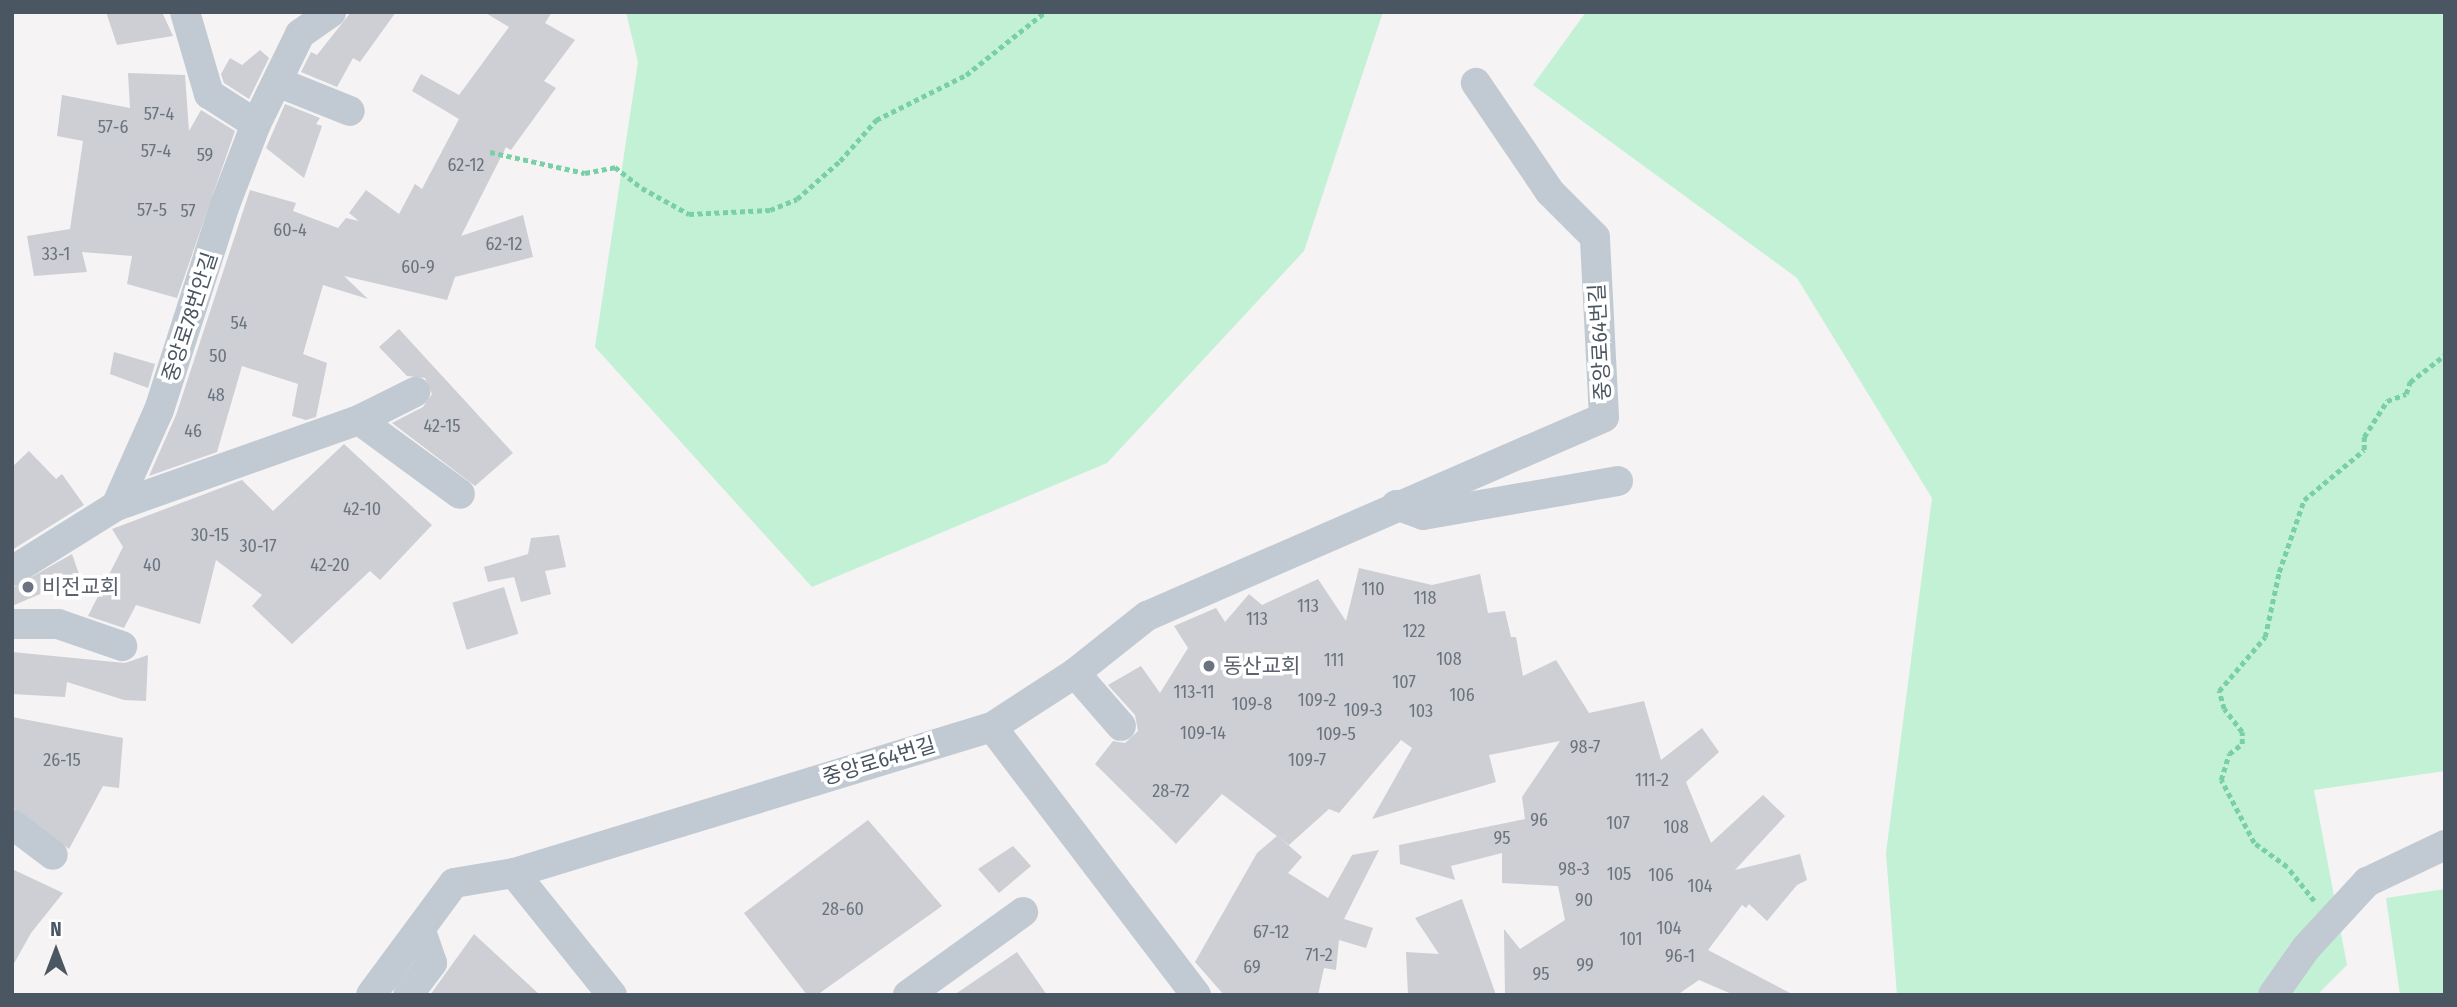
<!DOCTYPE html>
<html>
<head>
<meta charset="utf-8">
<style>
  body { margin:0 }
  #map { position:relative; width:2457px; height:1007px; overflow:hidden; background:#f5f3f3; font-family:"Fira Sans Condensed","Noto Sans KR",sans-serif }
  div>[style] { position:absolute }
  .green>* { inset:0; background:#c3f1d5 }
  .building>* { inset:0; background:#cdcfd5; transform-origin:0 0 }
  .path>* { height:4.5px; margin-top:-2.25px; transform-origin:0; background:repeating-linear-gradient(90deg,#7ad0a6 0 5px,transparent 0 8.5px) }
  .minor>* { height:30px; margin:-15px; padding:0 15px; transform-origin:15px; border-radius:15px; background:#c1cad2 }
  .dots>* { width:19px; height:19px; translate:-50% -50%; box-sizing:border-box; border:4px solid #fff; border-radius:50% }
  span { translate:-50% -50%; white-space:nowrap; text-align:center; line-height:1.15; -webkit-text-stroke:7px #fff; paint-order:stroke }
  .number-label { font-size:18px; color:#6b747e }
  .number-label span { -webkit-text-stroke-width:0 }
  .street-label { font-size:21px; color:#4a5661 }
  .worship-label { font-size:21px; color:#5b616d }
  .left { translate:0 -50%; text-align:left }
  .frame { position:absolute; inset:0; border:14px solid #4a5661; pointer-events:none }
  .north { position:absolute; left:21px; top:916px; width:70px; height:70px; -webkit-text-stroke:5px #fff; paint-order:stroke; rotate:0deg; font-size:19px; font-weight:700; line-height:28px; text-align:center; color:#4a5661 }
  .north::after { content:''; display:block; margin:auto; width:24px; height:32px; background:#4a5661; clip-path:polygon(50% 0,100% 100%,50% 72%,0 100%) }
</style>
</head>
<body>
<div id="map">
  <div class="green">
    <div style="clip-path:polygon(626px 12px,1383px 12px,1304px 251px,1107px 463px,812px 587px,595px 347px,638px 62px)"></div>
    <div style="clip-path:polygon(1586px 12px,2445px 12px,2445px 771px,2314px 790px,2347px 965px,2317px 995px,1897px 995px,1886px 853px,1932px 498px,1797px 278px,1533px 85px)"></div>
    <div style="clip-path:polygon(2445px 889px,2445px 995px,2400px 995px,2386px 898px)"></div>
  </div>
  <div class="building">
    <div style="clip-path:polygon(106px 12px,162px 12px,173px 36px,117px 45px)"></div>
    <div style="clip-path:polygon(351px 12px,396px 12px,360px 62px,353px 58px,337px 87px,301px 72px,311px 52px,317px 55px)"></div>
    <div style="clip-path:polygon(484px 12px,552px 12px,545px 23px,575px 40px,544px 81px,556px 88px,511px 150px,506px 147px,461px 236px,523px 215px,533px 257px,455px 277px,447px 300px,344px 276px,368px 299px,323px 285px,303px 354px,327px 363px,316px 417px,306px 420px,292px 416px,298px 384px,242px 366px,217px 452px,149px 476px,176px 415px,250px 190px,296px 203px,293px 211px,338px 228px,346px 218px,359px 221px,349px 213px,366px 190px,399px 214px,415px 184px,422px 189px,459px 119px,412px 91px,421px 74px,459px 95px,509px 27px)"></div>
    <div style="clip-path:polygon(260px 50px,269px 58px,249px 99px,224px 83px,221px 74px,230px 58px,242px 65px)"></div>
    <div style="clip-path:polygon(128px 73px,185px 75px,189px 131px,201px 110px,235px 131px,177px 298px,127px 284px,132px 256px,82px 252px,87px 272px,34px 276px,27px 236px,70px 229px,83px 141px,57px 136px,62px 95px,130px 108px)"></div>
    <div style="clip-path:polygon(285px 104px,320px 118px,316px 124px,322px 126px,304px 178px,266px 148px)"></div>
    <div style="clip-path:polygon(399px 329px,513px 453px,475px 486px,392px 423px,423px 407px,432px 394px,425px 378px,407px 376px,379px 347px)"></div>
    <div style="clip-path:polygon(114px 352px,155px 364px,148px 388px,110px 374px)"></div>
    <div style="clip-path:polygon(344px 444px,432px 525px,380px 580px,370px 571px,292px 644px,252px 606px,262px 595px,216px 560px,200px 624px,136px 605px,124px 628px,88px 616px,123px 547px,112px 529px,242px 480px,273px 511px)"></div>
    <div style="clip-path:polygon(29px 451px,56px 479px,62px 474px,84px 505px,12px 550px,12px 467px)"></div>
    <div style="clip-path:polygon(559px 535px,566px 567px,545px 571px,551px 594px,521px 602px,514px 577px,488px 582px,484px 567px,528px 554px,531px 538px)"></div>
    <div style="clip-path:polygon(72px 554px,80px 577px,12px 606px,12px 588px)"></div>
    <div style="clip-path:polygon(1359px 568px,1432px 585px,1480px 574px,1488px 613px,1505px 611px,1511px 637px,1516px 637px,1523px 676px,1556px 660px,1589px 713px,1644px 701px,1661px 760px,1702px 728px,1719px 752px,1686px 782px,1711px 843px,1763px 795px,1785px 816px,1735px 870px,1800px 854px,1807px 880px,1797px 885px,1767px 921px,1749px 904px,1746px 908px,1742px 905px,1708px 950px,1794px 995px,1734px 995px,1699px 980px,1677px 995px,1505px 995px,1504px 929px,1520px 949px,1565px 920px,1558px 886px,1502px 883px,1502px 853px,1451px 866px,1455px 880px,1400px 864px,1399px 845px,1525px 819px,1522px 797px,1560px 741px,1489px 755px,1496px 782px,1372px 819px,1412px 748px,1401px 740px,1339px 813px,1329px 809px,1289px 845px,1278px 836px,1302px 857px,1288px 873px,1328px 898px,1352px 855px,1379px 850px,1344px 919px,1373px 928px,1366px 948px,1339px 940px,1336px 970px,1324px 968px,1318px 995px,1224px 995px,1195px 962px,1257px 853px,1277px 836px,1222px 794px,1176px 844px,1095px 764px,1113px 741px,1125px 743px,1138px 731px,1135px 715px,1108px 685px,1141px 666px,1160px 693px,1188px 648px,1174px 626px,1216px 608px,1225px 622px,1249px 594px,1262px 605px,1318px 579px,1346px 621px)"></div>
    <div style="left:504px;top:587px;width:49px;height:54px;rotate:73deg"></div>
    <div style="clip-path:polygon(12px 652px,125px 663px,148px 655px,146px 701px,124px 700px,67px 682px,65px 697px,12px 694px)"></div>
    <div style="clip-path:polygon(12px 717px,123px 738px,119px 788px,103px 786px,69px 849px,12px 807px)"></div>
    <div style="clip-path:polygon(868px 820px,942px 906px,817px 995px,807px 995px,744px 913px)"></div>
    <div style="clip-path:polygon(1013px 846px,1031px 866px,999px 893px,978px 869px)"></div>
    <div style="clip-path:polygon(12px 869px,63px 893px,31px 933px,12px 967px)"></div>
    <div style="clip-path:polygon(1462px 899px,1496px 995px,1408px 995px,1406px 952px,1439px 954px,1415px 918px)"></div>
    <div style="clip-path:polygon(474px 934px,540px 995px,430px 995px)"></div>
    <div style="clip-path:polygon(1017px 952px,1047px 995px,954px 995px)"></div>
  </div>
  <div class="path">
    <div style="left:490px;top:152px;width:97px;rotate:12.5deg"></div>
    <div style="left:585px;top:173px;width:31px;rotate:-11deg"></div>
    <div style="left:615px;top:167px;width:34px;rotate:38deg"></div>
    <div style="left:642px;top:188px;width:54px;rotate:29deg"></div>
    <div style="left:689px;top:214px;width:81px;rotate:-2.8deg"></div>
    <div style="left:770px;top:210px;width:29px;rotate:-22deg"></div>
    <div style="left:797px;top:199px;width:57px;rotate:-41.5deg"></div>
    <div style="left:840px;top:161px;width:55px;rotate:-48.7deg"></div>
    <div style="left:876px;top:120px;width:101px;rotate:-26.6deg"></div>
    <div style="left:966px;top:75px;width:101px;rotate:-38.6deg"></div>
    <div style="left:2314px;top:901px;width:43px;rotate:-128.5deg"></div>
    <div style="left:2287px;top:867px;width:41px;rotate:-144deg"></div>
    <div style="left:2254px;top:843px;width:71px;rotate:-117.6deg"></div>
    <div style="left:2221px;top:780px;width:27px;rotate:-73deg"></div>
    <div style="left:2229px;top:754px;width:16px;rotate:-38deg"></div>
    <div style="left:2242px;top:744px;width:12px;rotate:-90deg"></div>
    <div style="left:2242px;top:732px;width:29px;rotate:-128deg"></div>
    <div style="left:2224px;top:709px;width:19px;rotate:-106deg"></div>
    <div style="left:2219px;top:691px;width:71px;rotate:-49.6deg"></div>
    <div style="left:2265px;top:637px;width:66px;rotate:-77.8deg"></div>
    <div style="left:2279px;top:572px;width:76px;rotate:-70.9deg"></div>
    <div style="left:2304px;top:500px;width:78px;rotate:-39.8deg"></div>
    <div style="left:2364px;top:450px;width:13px;rotate:-90deg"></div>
    <div style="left:2364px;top:437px;width:43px;rotate:-57.4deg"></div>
    <div style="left:2387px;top:401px;width:20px;rotate:-20deg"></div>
    <div style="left:2406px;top:394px;width:13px;rotate:-72deg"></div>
    <div style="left:2410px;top:382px;width:44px;rotate:-37.6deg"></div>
  </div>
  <div class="minor">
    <div style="left:280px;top:83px;width:75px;rotate:21.8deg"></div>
    <div style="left:256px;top:124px;width:100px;rotate:-63.9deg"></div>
    <div style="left:300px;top:34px;width:38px;rotate:-35deg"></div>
    <div style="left:359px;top:420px;width:63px;rotate:-26.6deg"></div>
    <div style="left:1396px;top:505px;width:29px;rotate:20deg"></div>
    <div style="left:1423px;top:515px;width:198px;rotate:-9.9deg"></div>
    <div style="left:116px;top:506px;width:258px;rotate:-19.5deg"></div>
    <div style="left:359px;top:420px;width:125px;rotate:36.2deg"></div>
    <div style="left:12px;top:571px;width:123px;rotate:-32deg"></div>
    <div style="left:116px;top:506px;width:105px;rotate:-65.9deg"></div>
    <div style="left:159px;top:410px;width:215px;rotate:-72.2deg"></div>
    <div style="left:225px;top:205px;width:87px;rotate:-69.1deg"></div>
    <div style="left:256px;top:124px;width:56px;rotate:-147.4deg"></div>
    <div style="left:209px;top:94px;width:85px;rotate:-106.3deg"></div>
    <div style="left:12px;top:624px;width:46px"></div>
    <div style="left:58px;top:624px;width:68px;rotate:19deg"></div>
    <div style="left:1075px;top:673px;width:70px;rotate:49deg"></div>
    <div style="left:992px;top:727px;width:337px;rotate:52.7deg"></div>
    <div style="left:12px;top:824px;width:51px;rotate:37.1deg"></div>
    <div style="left:514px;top:873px;width:156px;rotate:51.2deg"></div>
    <div style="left:371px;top:995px;width:139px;rotate:-53.5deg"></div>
    <div style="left:454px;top:883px;width:61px;rotate:-9.5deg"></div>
    <div style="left:514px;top:873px;width:500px;rotate:-17deg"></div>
    <div style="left:992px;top:727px;width:99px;rotate:-33deg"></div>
    <div style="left:1075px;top:673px;width:92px;rotate:-38.4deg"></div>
    <div style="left:1147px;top:616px;width:498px;rotate:-23.5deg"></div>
    <div style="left:1604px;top:417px;width:180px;rotate:-92.9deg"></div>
    <div style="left:1595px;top:237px;width:64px;rotate:-135deg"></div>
    <div style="left:1550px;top:192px;width:132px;rotate:-124.2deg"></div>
    <div style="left:408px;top:995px;width:40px;rotate:-53deg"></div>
    <div style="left:432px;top:963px;width:36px;rotate:-109deg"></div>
    <div style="left:908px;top:995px;width:142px;rotate:-35.8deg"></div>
    <div style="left:2273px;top:995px;width:57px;rotate:-54.9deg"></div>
    <div style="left:2306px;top:948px;width:90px;rotate:-47.3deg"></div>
    <div style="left:2367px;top:882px;width:86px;rotate:-25.4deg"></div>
  </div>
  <div class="dots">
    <div style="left:28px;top:587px;background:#6b7280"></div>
    <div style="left:1209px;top:666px;background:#6b7280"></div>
  </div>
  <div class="number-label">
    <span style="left:159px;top:114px">57-4</span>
    <span style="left:113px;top:127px">57-6</span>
    <span style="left:156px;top:151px">57-4</span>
    <span style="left:205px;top:155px">59</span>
    <span style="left:466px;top:165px">62-12</span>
    <span style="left:152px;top:210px">57-5</span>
    <span style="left:188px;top:211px">57</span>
    <span style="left:290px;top:230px">60-4</span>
    <span style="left:504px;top:244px">62-12</span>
    <span style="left:56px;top:254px">33-1</span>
    <span style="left:418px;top:267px">60-9</span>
    <span style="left:239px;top:323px">54</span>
    <span style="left:218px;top:356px">50</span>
    <span style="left:216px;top:395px">48</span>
    <span style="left:442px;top:426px">42-15</span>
    <span style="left:193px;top:431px">46</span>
    <span style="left:362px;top:509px">42-10</span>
    <span style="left:210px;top:535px">30-15</span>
    <span style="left:258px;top:546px">30-17</span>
    <span style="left:152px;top:565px">40</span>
    <span style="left:330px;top:565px">42-20</span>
    <span style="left:1373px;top:589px">110</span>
    <span style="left:1425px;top:598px">118</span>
    <span style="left:1308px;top:606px">113</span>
    <span style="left:1257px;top:619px">113</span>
    <span style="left:1414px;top:631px">122</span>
    <span style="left:1449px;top:659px">108</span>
    <span style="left:1334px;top:660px">111</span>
    <span style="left:1404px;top:682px">107</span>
    <span style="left:1194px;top:692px">113-11</span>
    <span style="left:1462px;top:695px">106</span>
    <span style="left:1317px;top:700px">109-2</span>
    <span style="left:1252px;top:704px">109-8</span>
    <span style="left:1363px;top:710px">109-3</span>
    <span style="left:1421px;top:711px">103</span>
    <span style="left:1203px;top:733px">109-14</span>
    <span style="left:1336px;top:734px">109-5</span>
    <span style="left:1585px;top:747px">98-7</span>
    <span style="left:62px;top:760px">26-15</span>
    <span style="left:1307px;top:760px">109-7</span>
    <span style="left:1652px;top:780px">111-2</span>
    <span style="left:1171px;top:791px">28-72</span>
    <span style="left:1539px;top:820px">96</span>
    <span style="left:1618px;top:823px">107</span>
    <span style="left:1676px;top:827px">108</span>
    <span style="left:1502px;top:838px">95</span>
    <span style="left:1574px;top:869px">98-3</span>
    <span style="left:1619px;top:874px">105</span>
    <span style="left:1661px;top:875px">106</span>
    <span style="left:1700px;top:886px">104</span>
    <span style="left:1584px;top:900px">90</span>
    <span style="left:843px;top:909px">28-60</span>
    <span style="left:1669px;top:928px">104</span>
    <span style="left:1271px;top:932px">67-12</span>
    <span style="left:1631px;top:939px">101</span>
    <span style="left:1319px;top:955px">71-2</span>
    <span style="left:1680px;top:956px">96-1</span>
    <span style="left:1585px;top:965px">99</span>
    <span style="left:1252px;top:967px">69</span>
    <span style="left:1541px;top:974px">95</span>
  </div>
  <div class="street-label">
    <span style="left:190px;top:317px;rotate:-72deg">중앙로78번안길</span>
    <span style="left:1600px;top:342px;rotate:-93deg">중앙로64번길</span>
    <span style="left:879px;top:761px;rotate:-17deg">중앙로64번길</span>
  </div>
  <div class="worship-label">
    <span class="left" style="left:42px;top:587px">비전교회</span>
    <span class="left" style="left:1223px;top:666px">동산교회</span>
  </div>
  <div class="frame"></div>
  <div class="north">N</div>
</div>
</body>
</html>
